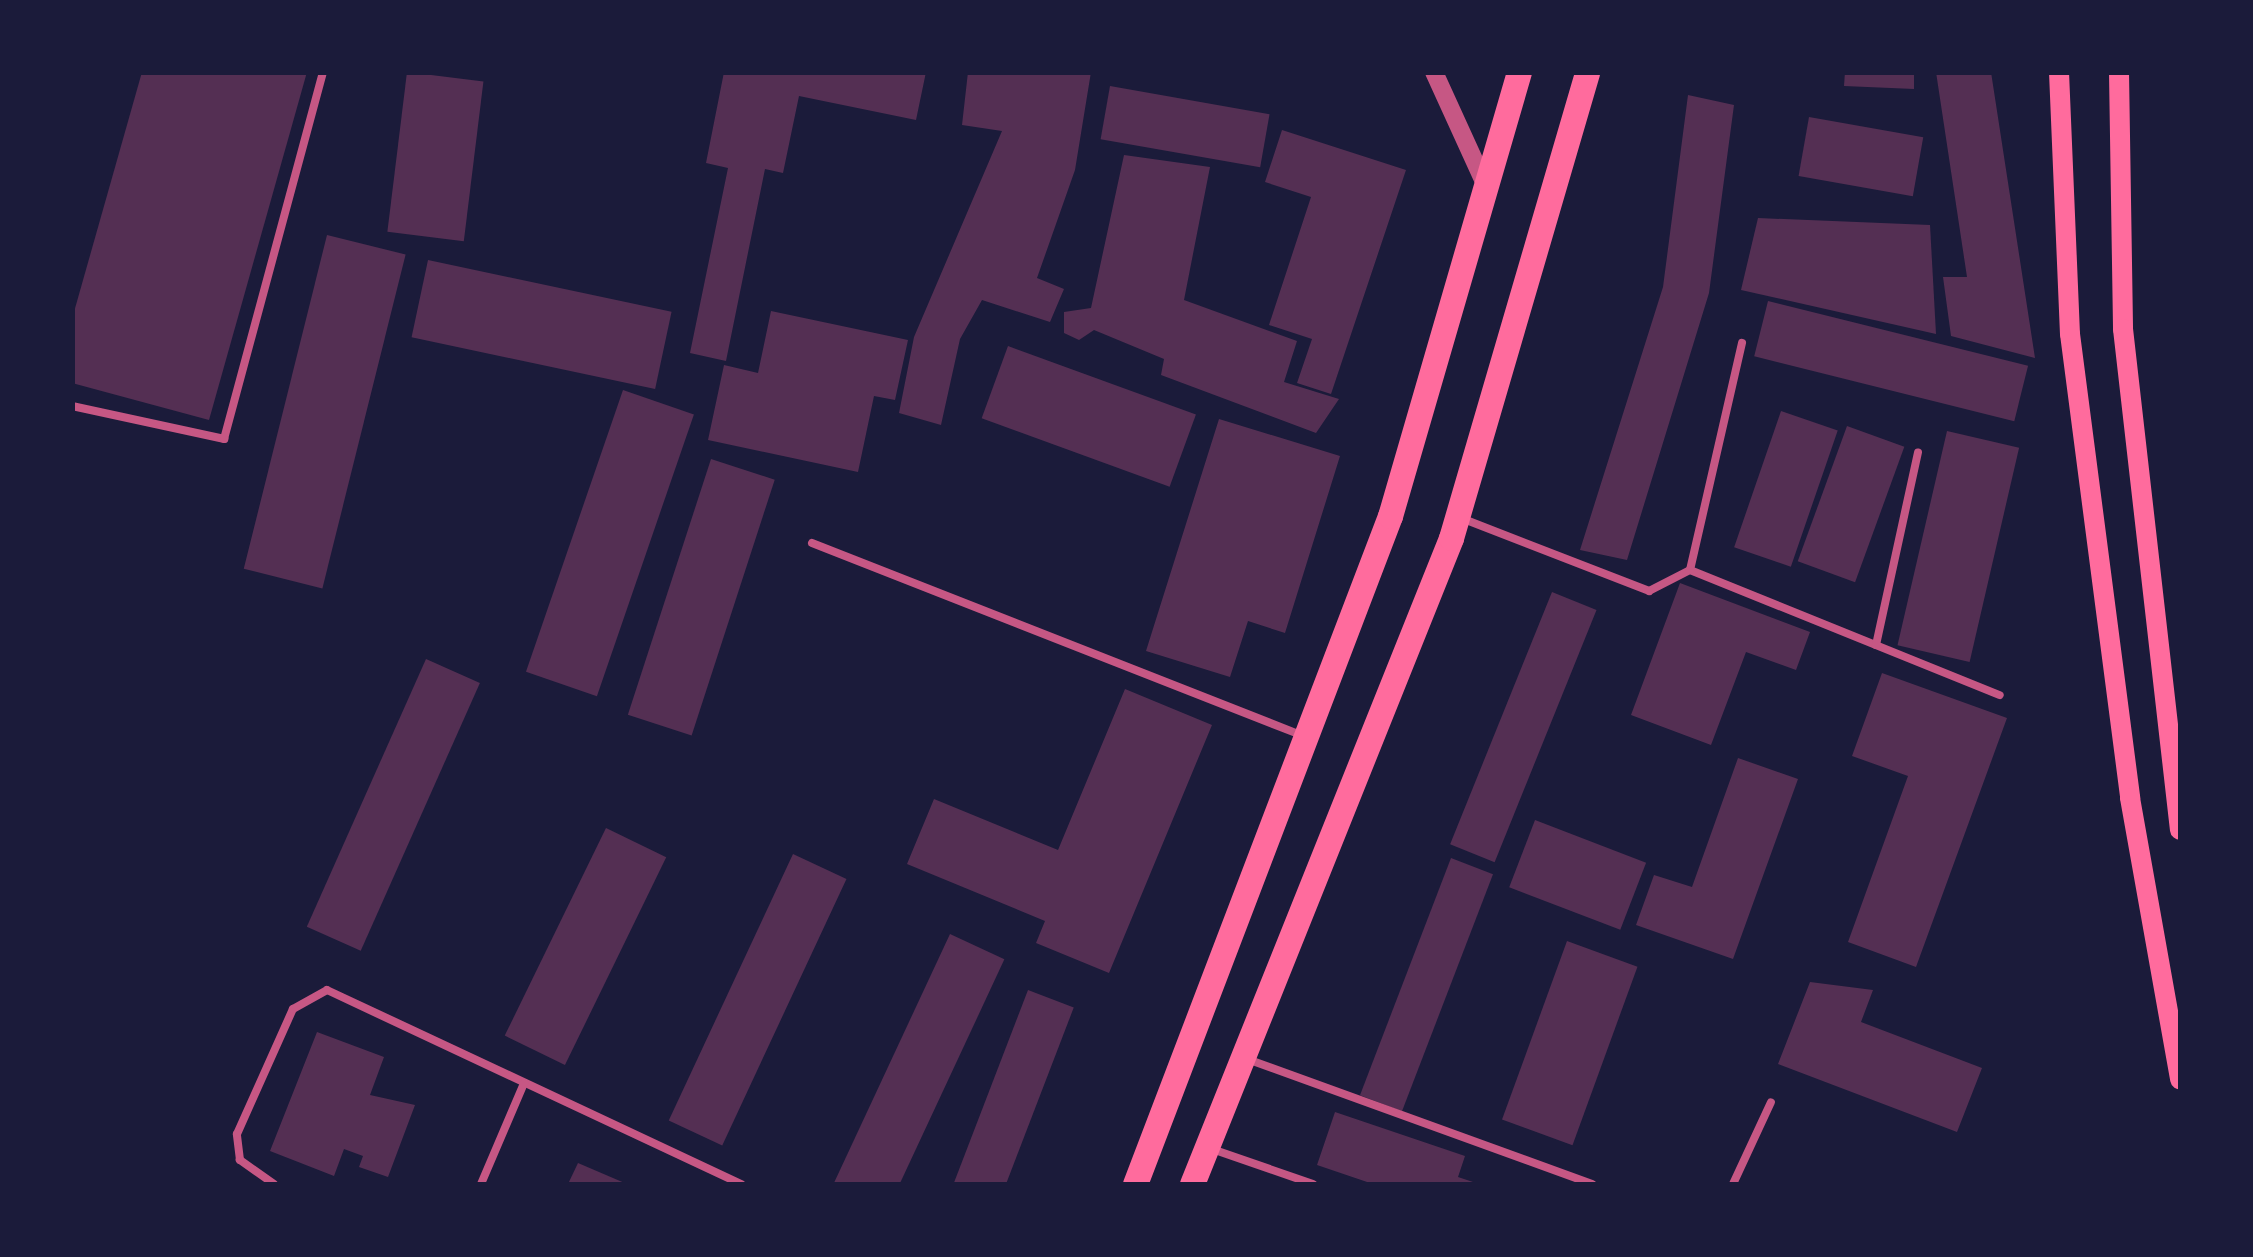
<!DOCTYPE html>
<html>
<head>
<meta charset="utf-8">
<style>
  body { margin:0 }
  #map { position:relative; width:2253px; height:1257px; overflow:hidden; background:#1b1b3a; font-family:Figtree,sans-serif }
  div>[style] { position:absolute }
  .building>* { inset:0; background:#542f53; transform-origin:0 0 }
  .service>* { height:8px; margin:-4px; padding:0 4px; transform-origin:4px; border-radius:4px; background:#c65784 }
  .tertiary>* { height:18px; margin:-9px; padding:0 9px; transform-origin:9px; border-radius:9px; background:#c65784 }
  .secondary>* { height:20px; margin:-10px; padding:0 10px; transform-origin:10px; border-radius:10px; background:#ff6b9d }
  .primary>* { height:25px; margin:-12.5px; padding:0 12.5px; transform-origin:12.5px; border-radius:12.5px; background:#ff6b9d }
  span { translate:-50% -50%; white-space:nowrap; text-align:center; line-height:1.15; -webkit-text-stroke:9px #1b1b3a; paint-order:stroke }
  .frame { position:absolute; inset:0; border:75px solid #1b1b3a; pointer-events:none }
</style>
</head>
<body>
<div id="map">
  <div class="building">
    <div style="clip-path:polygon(142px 72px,307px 72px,209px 420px,72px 383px,72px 319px)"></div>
    <div style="left:407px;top:72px;width:77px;height:161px;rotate:7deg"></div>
    <div style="clip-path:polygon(724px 72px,926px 72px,916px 120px,799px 96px,783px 173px,765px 169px,726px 361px,690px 353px,728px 168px,706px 163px)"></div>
    <div style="clip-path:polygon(968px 72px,1091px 72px,1075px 170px,1037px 278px,1064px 289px,1050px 322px,982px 300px,960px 339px,941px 425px,899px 413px,914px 337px,1002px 131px,962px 125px)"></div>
    <div style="clip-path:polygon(1845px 72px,1914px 72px,1914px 89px,1844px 86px)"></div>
    <div style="clip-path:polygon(1936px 72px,1991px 72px,2035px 358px,1951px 336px,1943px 277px,1967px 277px)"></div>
    <div style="left:1110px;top:86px;width:162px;height:54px;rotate:10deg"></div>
    <div style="clip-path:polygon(1688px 95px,1734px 105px,1709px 293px,1627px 560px,1580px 550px,1663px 287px)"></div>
    <div style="left:1809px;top:117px;width:116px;height:60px;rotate:10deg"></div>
    <div style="clip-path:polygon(1282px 130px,1406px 170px,1331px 394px,1297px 383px,1312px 339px,1269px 325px,1311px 197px,1265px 182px)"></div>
    <div style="clip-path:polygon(1124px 155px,1210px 167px,1184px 300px,1297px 341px,1284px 382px,1339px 399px,1316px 433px,1161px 375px,1164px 359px,1094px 330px,1079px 340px,1064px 333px,1064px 312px,1091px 308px)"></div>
    <div style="clip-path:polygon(1758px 218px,1930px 225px,1936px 334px,1741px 290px)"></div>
    <div style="left:327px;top:235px;width:81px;height:344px;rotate:14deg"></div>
    <div style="left:428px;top:260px;width:249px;height:79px;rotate:12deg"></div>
    <div style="left:1768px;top:301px;width:268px;height:57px;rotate:14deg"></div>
    <div style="clip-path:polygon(771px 311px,908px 340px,895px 400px,874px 396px,858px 472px,708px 440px,724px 365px,758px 373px)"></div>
    <div style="left:1008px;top:346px;width:200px;height:77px;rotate:20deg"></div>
    <div style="left:623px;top:390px;width:75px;height:298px;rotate:19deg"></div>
    <div style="left:1781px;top:411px;width:60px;height:144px;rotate:19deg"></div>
    <div style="clip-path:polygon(1219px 419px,1340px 456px,1285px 633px,1248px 621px,1230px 677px,1146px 651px)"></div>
    <div style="left:1847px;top:426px;width:61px;height:144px;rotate:20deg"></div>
    <div style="left:1947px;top:431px;width:74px;height:220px;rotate:13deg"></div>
    <div style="left:711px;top:459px;width:67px;height:269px;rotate:18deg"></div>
    <div style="clip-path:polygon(1680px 583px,1810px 632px,1796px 670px,1746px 652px,1711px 745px,1631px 715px)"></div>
    <div style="left:1552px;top:592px;width:48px;height:272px;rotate:22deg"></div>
    <div style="left:426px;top:659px;width:59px;height:293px;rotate:24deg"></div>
    <div style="clip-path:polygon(1882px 673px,2007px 718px,1916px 967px,1848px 942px,1908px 776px,1852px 756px)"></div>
    <div style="clip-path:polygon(1125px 689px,1212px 725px,1109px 973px,1036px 943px,1045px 921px,907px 864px,934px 799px,1058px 850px)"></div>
    <div style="clip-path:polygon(1738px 758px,1798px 779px,1733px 959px,1636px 925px,1654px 875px,1692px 887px)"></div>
    <div style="left:1535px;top:820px;width:119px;height:72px;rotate:21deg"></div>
    <div style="left:606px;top:828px;width:67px;height:231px;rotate:26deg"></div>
    <div style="left:793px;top:854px;width:59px;height:294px;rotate:25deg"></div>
    <div style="left:1451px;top:858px;width:45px;height:254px;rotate:21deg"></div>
    <div style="left:950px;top:934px;width:60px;height:276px;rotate:25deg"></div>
    <div style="left:1567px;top:941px;width:75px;height:190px;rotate:20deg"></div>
    <div style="clip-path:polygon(1810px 982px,1873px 990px,1861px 1022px,1982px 1068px,1957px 1132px,1778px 1064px)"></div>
    <div style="left:1028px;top:990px;width:49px;height:209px;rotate:21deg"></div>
    <div style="clip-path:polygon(317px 1032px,384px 1057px,370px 1095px,415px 1105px,388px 1177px,359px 1167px,363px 1156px,344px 1149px,334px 1176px,270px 1151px)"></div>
    <div style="clip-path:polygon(1335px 1112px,1465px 1156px,1458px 1177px,1479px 1184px,1373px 1184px,1317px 1165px)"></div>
    <div style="clip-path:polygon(578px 1163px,627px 1184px,568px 1184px)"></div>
  </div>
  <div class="service">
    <div style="left:72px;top:406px;width:156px;rotate:12.2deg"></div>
    <div style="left:224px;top:439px;width:380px;rotate:-74.9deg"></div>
    <div style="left:1461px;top:518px;width:202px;rotate:21.2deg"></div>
    <div style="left:1649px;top:591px;width:46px;rotate:-27.1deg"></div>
    <div style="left:1690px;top:570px;width:334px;rotate:22deg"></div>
    <div style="left:812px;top:543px;width:525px;rotate:21.44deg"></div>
    <div style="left:1690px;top:570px;width:233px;rotate:-77.1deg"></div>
    <div style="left:1876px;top:645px;width:197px;rotate:-77.7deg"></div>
    <div style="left:1247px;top:1059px;width:367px;rotate:19.9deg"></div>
    <div style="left:1209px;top:1148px;width:110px;rotate:19.1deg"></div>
    <div style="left:274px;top:1184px;width:42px;rotate:-144.8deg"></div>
    <div style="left:240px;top:1160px;width:26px;rotate:-97deg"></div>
    <div style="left:237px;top:1134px;width:137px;rotate:-65.9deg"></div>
    <div style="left:293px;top:1009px;width:39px;rotate:-29deg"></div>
    <div style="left:327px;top:990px;width:458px;rotate:25.1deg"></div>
    <div style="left:481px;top:1184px;width:110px;rotate:-66.9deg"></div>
    <div style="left:1733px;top:1184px;width:90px;rotate:-65.1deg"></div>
  </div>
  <div class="tertiary">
    <div style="left:1434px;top:72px;width:125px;rotate:65.5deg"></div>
  </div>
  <div class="secondary">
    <div style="left:2059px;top:72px;width:262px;rotate:87.6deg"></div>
    <div style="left:2070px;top:334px;width:468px;rotate:82.6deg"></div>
    <div style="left:2130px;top:798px;width:286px;rotate:79.9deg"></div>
    <div style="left:2119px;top:72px;width:257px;rotate:89.1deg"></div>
    <div style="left:2123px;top:329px;width:504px;rotate:83.51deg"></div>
  </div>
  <div class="primary">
    <div style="left:1135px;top:1184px;width:715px;rotate:-69.11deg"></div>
    <div style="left:1390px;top:516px;width:462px;rotate:-73.8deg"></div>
    <div style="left:1192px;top:1184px;width:696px;rotate:-68.15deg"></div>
    <div style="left:1451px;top:538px;width:485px;rotate:-73.7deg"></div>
  </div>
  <div class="frame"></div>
</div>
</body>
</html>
